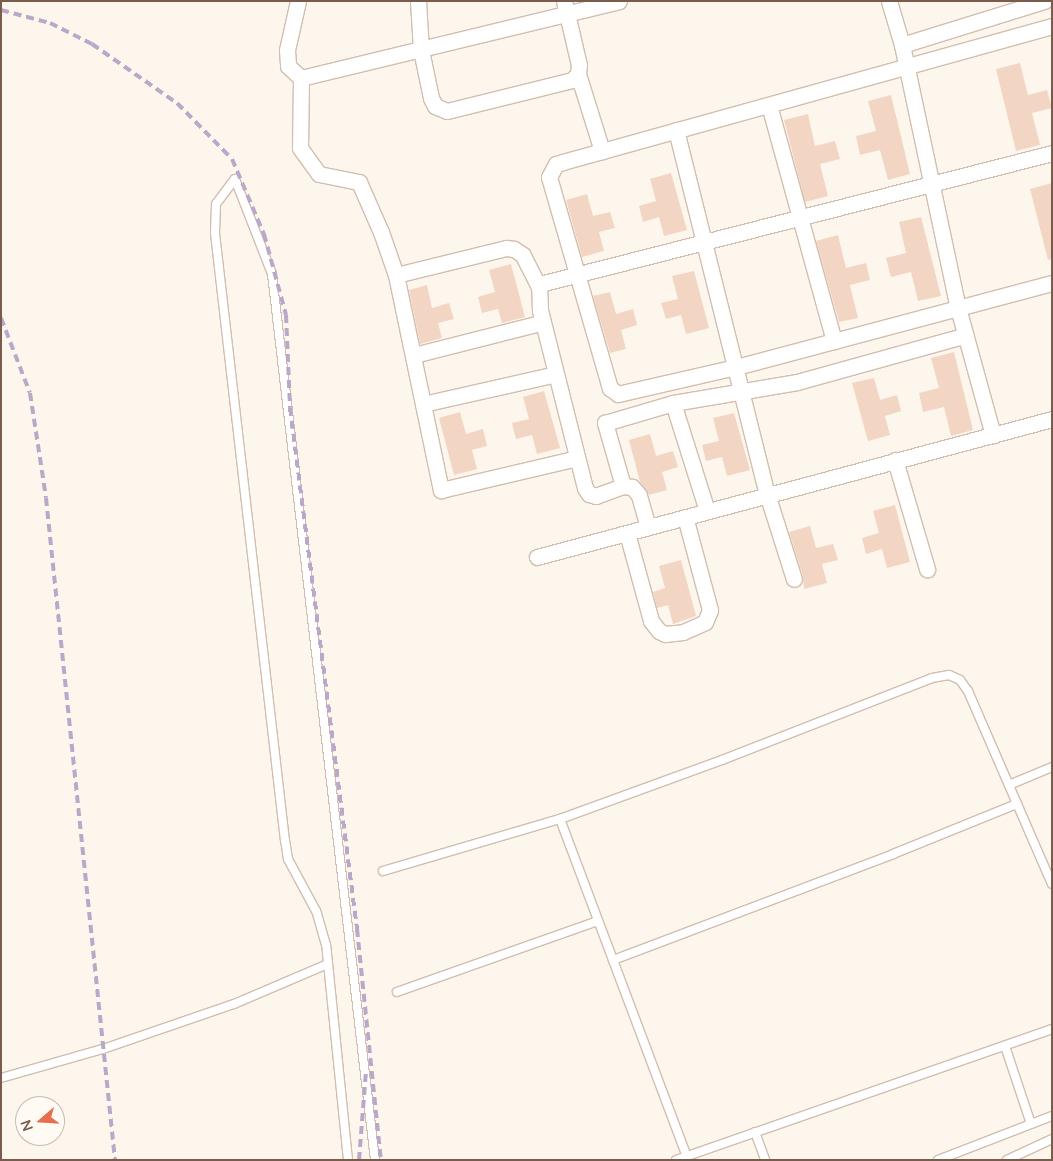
<!DOCTYPE html>
<html>
<head>
<meta charset="utf-8">
<style>
  body { margin:0 }
  #map { position:relative; width:1053px; height:1161px; overflow:hidden; background:#fdf6ec; font-family:Lato,sans-serif }
  div>[style] { position:absolute }
  .building>* { inset:0; background:#f3d5c3 }
  .roads { filter:drop-shadow(1px 0 #d1beb0) drop-shadow(-1px 0 #d1beb0) drop-shadow(0 1px #d1beb0) drop-shadow(0 -1px #d1beb0) }
  .service>* { height:8px; margin:-4px; padding:0 4px; transform-origin:4px; border-radius:4px; background:#fff }
  .minor>* { height:15px; margin:-7.5px; padding:0 7.5px; transform-origin:7.5px; border-radius:7.5px; background:#fff }
  .rail>* { height:4px; margin-top:-2px; transform-origin:0; background:repeating-linear-gradient(90deg,#b9a8c9 0 8px,transparent 0 13px) }
  span { translate:-50% -50%; white-space:nowrap; text-align:center; line-height:1.15; -webkit-text-stroke:4px #fffaf3; paint-order:stroke }
  .frame { position:absolute; inset:0; border:2px solid #7a5c4d; pointer-events:none }
  .north { position:absolute; left:15px; top:1096px; width:50px; height:50px; box-sizing:border-box; background:#fffaf3; border:1px solid #cabbb1; border-radius:50%; rotate:251deg; font-size:14px; font-weight:700; line-height:20px; text-align:center; color:#7a5c4d }
  .north::after { content:''; display:block; margin:auto; width:18px; height:22px; background:#e76f51; clip-path:polygon(50% 0,100% 100%,50% 72%,0 100%) }
</style>
</head>
<body>
<div id="map">
  <div class="building">
    <div style="clip-path:polygon(1020px 63px,1028px 95px,1047px 90px,1052px 108px,1032px 113px,1040px 145px,1016px 151px,996px 69px)"></div>
    <div style="clip-path:polygon(891px 95px,910px 174px,888px 180px,880px 150px,860px 155px,856px 136px,876px 131px,868px 101px)"></div>
    <div style="clip-path:polygon(808px 114px,815px 146px,835px 141px,840px 159px,820px 164px,828px 196px,805px 202px,784px 120px)"></div>
    <div style="clip-path:polygon(671px 173px,687px 230px,664px 236px,659px 217px,643px 222px,639px 206px,656px 201px,650px 179px)"></div>
    <div style="clip-path:polygon(1052px 183px,1052px 259px,1048px 260px,1030px 189px)"></div>
    <div style="clip-path:polygon(587px 194px,593px 216px,610px 212px,615px 228px,599px 232px,604px 251px,582px 257px,566px 200px)"></div>
    <div style="clip-path:polygon(921px 217px,941px 296px,918px 301px,911px 272px,891px 277px,886px 258px,906px 253px,899px 222px)"></div>
    <div style="clip-path:polygon(838px 235px,846px 268px,866px 263px,870px 280px,850px 285px,858px 318px,839px 322px,816px 241px)"></div>
    <div style="clip-path:polygon(511px 264px,525px 317px,502px 323px,498px 309px,482px 313px,478px 297px,495px 292px,489px 270px)"></div>
    <div style="clip-path:polygon(694px 271px,709px 328px,686px 334px,681px 315px,666px 319px,661px 303px,678px 299px,672px 276px)"></div>
    <div style="clip-path:polygon(427px 285px,432px 308px,449px 303px,454px 319px,438px 323px,442px 338px,420px 344px,409px 290px)"></div>
    <div style="clip-path:polygon(610px 292px,616px 314px,633px 309px,637px 325px,621px 330px,626px 349px,610px 353px,593px 296px)"></div>
    <div style="clip-path:polygon(954px 352px,973px 430px,951px 436px,944px 407px,923px 412px,919px 393px,939px 388px,931px 358px)"></div>
    <div style="clip-path:polygon(874px 378px,880px 400px,897px 395px,901px 411px,885px 416px,890px 435px,868px 441px,852px 383px)"></div>
    <div style="clip-path:polygon(544px 391px,560px 448px,537px 454px,532px 435px,516px 439px,512px 423px,529px 419px,523px 397px)"></div>
    <div style="clip-path:polygon(460px 412px,466px 434px,483px 429px,487px 446px,472px 450px,477px 469px,454px 475px,439px 418px)"></div>
    <div style="clip-path:polygon(734px 413px,750px 470px,727px 476px,722px 457px,706px 461px,702px 445px,719px 441px,713px 418px)"></div>
    <div style="clip-path:polygon(650px 434px,656px 456px,673px 451px,678px 467px,662px 472px,667px 490px,649px 495px,640px 482px,629px 440px)"></div>
    <div style="clip-path:polygon(895px 505px,910px 562px,887px 568px,882px 549px,866px 554px,862px 538px,879px 533px,873px 511px)"></div>
    <div style="clip-path:polygon(810px 526px,816px 548px,833px 544px,838px 560px,822px 564px,827px 583px,804px 589px,803px 576px,789px 532px)"></div>
    <div style="clip-path:polygon(681px 560px,696px 616px,673px 624px,668px 605px,657px 608px,653px 592px,665px 588px,659px 566px)"></div>
  </div>
  <div class="roads">
    <div class="service">
      <div style="left:1009px;top:785px;width:47px;rotate:-22.7deg"></div>
      <div style="left:560px;top:819px;width:360px;rotate:69.4deg"></div>
      <div style="left:383px;top:871px;width:184px;rotate:-16.4deg"></div>
      <div style="left:560px;top:819px;width:172px;rotate:-20deg"></div>
      <div style="left:722px;top:760px;width:225px;rotate:-21.3deg"></div>
      <div style="left:932px;top:678px;width:17px;rotate:-10deg"></div>
      <div style="left:949px;top:675px;width:12px;rotate:24deg"></div>
      <div style="left:960px;top:680px;width:14px;rotate:54deg"></div>
      <div style="left:968px;top:691px;width:210px;rotate:66.5deg"></div>
      <div style="left:613px;top:960px;width:299px;rotate:-20.7deg"></div>
      <div style="left:893px;top:854px;width:134px;rotate:-22deg"></div>
      <div style="left:397px;top:992px;width:212px;rotate:-19.5deg"></div>
      <div style="left:1005px;top:1046px;width:82px;rotate:71.6deg"></div>
      <div style="left:1px;top:1078px;width:106px;rotate:-15.9deg"></div>
      <div style="left:103px;top:1049px;width:139px;rotate:-19deg"></div>
      <div style="left:234px;top:1004px;width:102px;rotate:-23.1deg"></div>
      <div style="left:755px;top:1132px;width:30px;rotate:70deg"></div>
      <div style="left:348px;top:1160px;width:216px;rotate:-95.8deg"></div>
      <div style="left:326px;top:945px;width:35px;rotate:-106deg"></div>
      <div style="left:316px;top:911px;width:59px;rotate:-118.3deg"></div>
      <div style="left:288px;top:859px;width:18px;rotate:-99deg"></div>
      <div style="left:285px;top:841px;width:612px;rotate:-96.57deg"></div>
      <div style="left:215px;top:233px;width:29px;rotate:-88deg"></div>
      <div style="left:216px;top:204px;width:31px;rotate:-53deg"></div>
      <div style="left:235px;top:179px;width:102px;rotate:68.7deg"></div>
      <div style="left:272px;top:274px;width:892px;rotate:83.37deg"></div>
      <div style="left:676px;top:1160px;width:398px;rotate:-19.2deg"></div>
      <div style="left:938px;top:1160px;width:122px;rotate:-21.1deg"></div>
      <div style="left:1007px;top:1160px;width:50px;rotate:-25deg"></div>
    </div>
    <div class="minor">
      <div style="left:298px;top:1px;width:50px;rotate:102.7deg"></div>
      <div style="left:287px;top:50px;width:16px;rotate:86deg"></div>
      <div style="left:288px;top:66px;width:18px;rotate:43deg"></div>
      <div style="left:301px;top:78px;width:327px;rotate:-13.6deg"></div>
      <div style="left:418px;top:1px;width:49px;rotate:86.5deg"></div>
      <div style="left:421px;top:50px;width:49px;rotate:78.2deg"></div>
      <div style="left:431px;top:98px;width:9px;rotate:63deg"></div>
      <div style="left:435px;top:106px;width:13px;rotate:23deg"></div>
      <div style="left:447px;top:111px;width:129px;rotate:-13.9deg"></div>
      <div style="left:572px;top:80px;width:8px;rotate:-45deg"></div>
      <div style="left:578px;top:74px;width:9px;rotate:-84deg"></div>
      <div style="left:579px;top:65px;width:66px;rotate:-103.2deg"></div>
      <div style="left:889px;top:1px;width:46px;rotate:73.5deg"></div>
      <div style="left:902px;top:45px;width:269px;rotate:78deg"></div>
      <div style="left:958px;top:308px;width:132px;rotate:74.6deg"></div>
      <div style="left:1052px;top:26px;width:508px;rotate:164.46deg"></div>
      <div style="left:563px;top:162px;width:7px;rotate:164deg"></div>
      <div style="left:556px;top:164px;width:15px;rotate:118deg"></div>
      <div style="left:549px;top:177px;width:220px;rotate:73.9deg"></div>
      <div style="left:610px;top:388px;width:10px;rotate:37deg"></div>
      <div style="left:618px;top:394px;width:121px;rotate:-12.9deg"></div>
      <div style="left:736px;top:367px;width:327px;rotate:-14.9deg"></div>
      <div style="left:902px;top:45px;width:149px;rotate:-17.2deg"></div>
      <div style="left:578px;top:74px;width:81px;rotate:72.7deg"></div>
      <div style="left:301px;top:78px;width:70px;rotate:90.8deg"></div>
      <div style="left:300px;top:148px;width:32px;rotate:54deg"></div>
      <div style="left:319px;top:174px;width:41px;rotate:11.3deg"></div>
      <div style="left:359px;top:182px;width:55px;rotate:66.3deg"></div>
      <div style="left:381px;top:232px;width:46px;rotate:70.8deg"></div>
      <div style="left:769px;top:105px;width:245px;rotate:74.6deg"></div>
      <div style="left:676px;top:130px;width:375px;rotate:76deg"></div>
      <div style="left:767px;top:494px;width:89px;rotate:72.4deg"></div>
      <div style="left:539px;top:287px;width:36px;rotate:-117deg"></div>
      <div style="left:523px;top:255px;width:11px;rotate:-146deg"></div>
      <div style="left:514px;top:249px;width:8px;rotate:-173deg"></div>
      <div style="left:506px;top:248px;width:113px;rotate:166.2deg"></div>
      <div style="left:396px;top:275px;width:220px;rotate:78.2deg"></div>
      <div style="left:441px;top:490px;width:140px;rotate:-13.2deg"></div>
      <div style="left:414px;top:355px;width:133px;rotate:-14.3deg"></div>
      <div style="left:673px;top:403px;width:113px;rotate:72.5deg"></div>
      <div style="left:423px;top:404px;width:136px;rotate:-12.7deg"></div>
      <div style="left:895px;top:460px;width:114px;rotate:73.6deg"></div>
      <div style="left:623px;top:486px;width:66px;rotate:-105.9deg"></div>
      <div style="left:605px;top:423px;width:71px;rotate:-16.4deg"></div>
      <div style="left:673px;top:403px;width:126px;rotate:-9.6deg"></div>
      <div style="left:797px;top:382px;width:175px;rotate:-15.5deg"></div>
      <div style="left:648px;top:527px;width:33px;rotate:-106deg"></div>
      <div style="left:639px;top:495px;width:11px;rotate:-131deg"></div>
      <div style="left:632px;top:487px;width:9px;rotate:-174deg"></div>
      <div style="left:623px;top:486px;width:29px;rotate:160deg"></div>
      <div style="left:596px;top:496px;width:7px;rotate:-164deg"></div>
      <div style="left:589px;top:494px;width:7px;rotate:-124deg"></div>
      <div style="left:585px;top:488px;width:184px;rotate:-104.2deg"></div>
      <div style="left:540px;top:310px;width:23px;rotate:-92deg"></div>
      <div style="left:539px;top:287px;width:6px;rotate:-39deg"></div>
      <div style="left:544px;top:283px;width:524px;rotate:-14.35deg"></div>
      <div style="left:627px;top:533px;width:91px;rotate:74.7deg"></div>
      <div style="left:651px;top:621px;width:13px;rotate:51deg"></div>
      <div style="left:659px;top:631px;width:7px;rotate:27deg"></div>
      <div style="left:665px;top:634px;width:18px;rotate:-6deg"></div>
      <div style="left:683px;top:632px;width:24px;rotate:-24deg"></div>
      <div style="left:705px;top:622px;width:13px;rotate:-67deg"></div>
      <div style="left:710px;top:610px;width:96px;rotate:-105deg"></div>
      <div style="left:537px;top:557px;width:533px;rotate:-15deg"></div>
    </div>
  </div>
  <div class="rail">
    <div style="left:1px;top:10px;width:51px;rotate:14.9deg"></div>
    <div style="left:50px;top:23px;width:47px;rotate:26.6deg"></div>
    <div style="left:92px;top:44px;width:103px;rotate:34.8deg"></div>
    <div style="left:177px;top:103px;width:78px;rotate:45.5deg"></div>
    <div style="left:232px;top:159px;width:82px;rotate:66.9deg"></div>
    <div style="left:264px;top:234px;width:84px;rotate:74.8deg"></div>
    <div style="left:286px;top:315px;width:93px;rotate:87.5deg"></div>
    <div style="left:290px;top:408px;width:525px;rotate:82.67deg"></div>
    <div style="left:357px;top:929px;width:232px;rotate:84.1deg"></div>
    <div style="left:1px;top:318px;width:80px;rotate:68.9deg"></div>
    <div style="left:30px;top:393px;width:106px;rotate:81.3deg"></div>
    <div style="left:46px;top:498px;width:666px;rotate:84.05deg"></div>
    <div style="left:359px;top:1160px;width:88px;rotate:-85.5deg"></div>
  </div>
  <div class="frame"></div>
  <div class="north">N</div>
</div>
</body>
</html>
